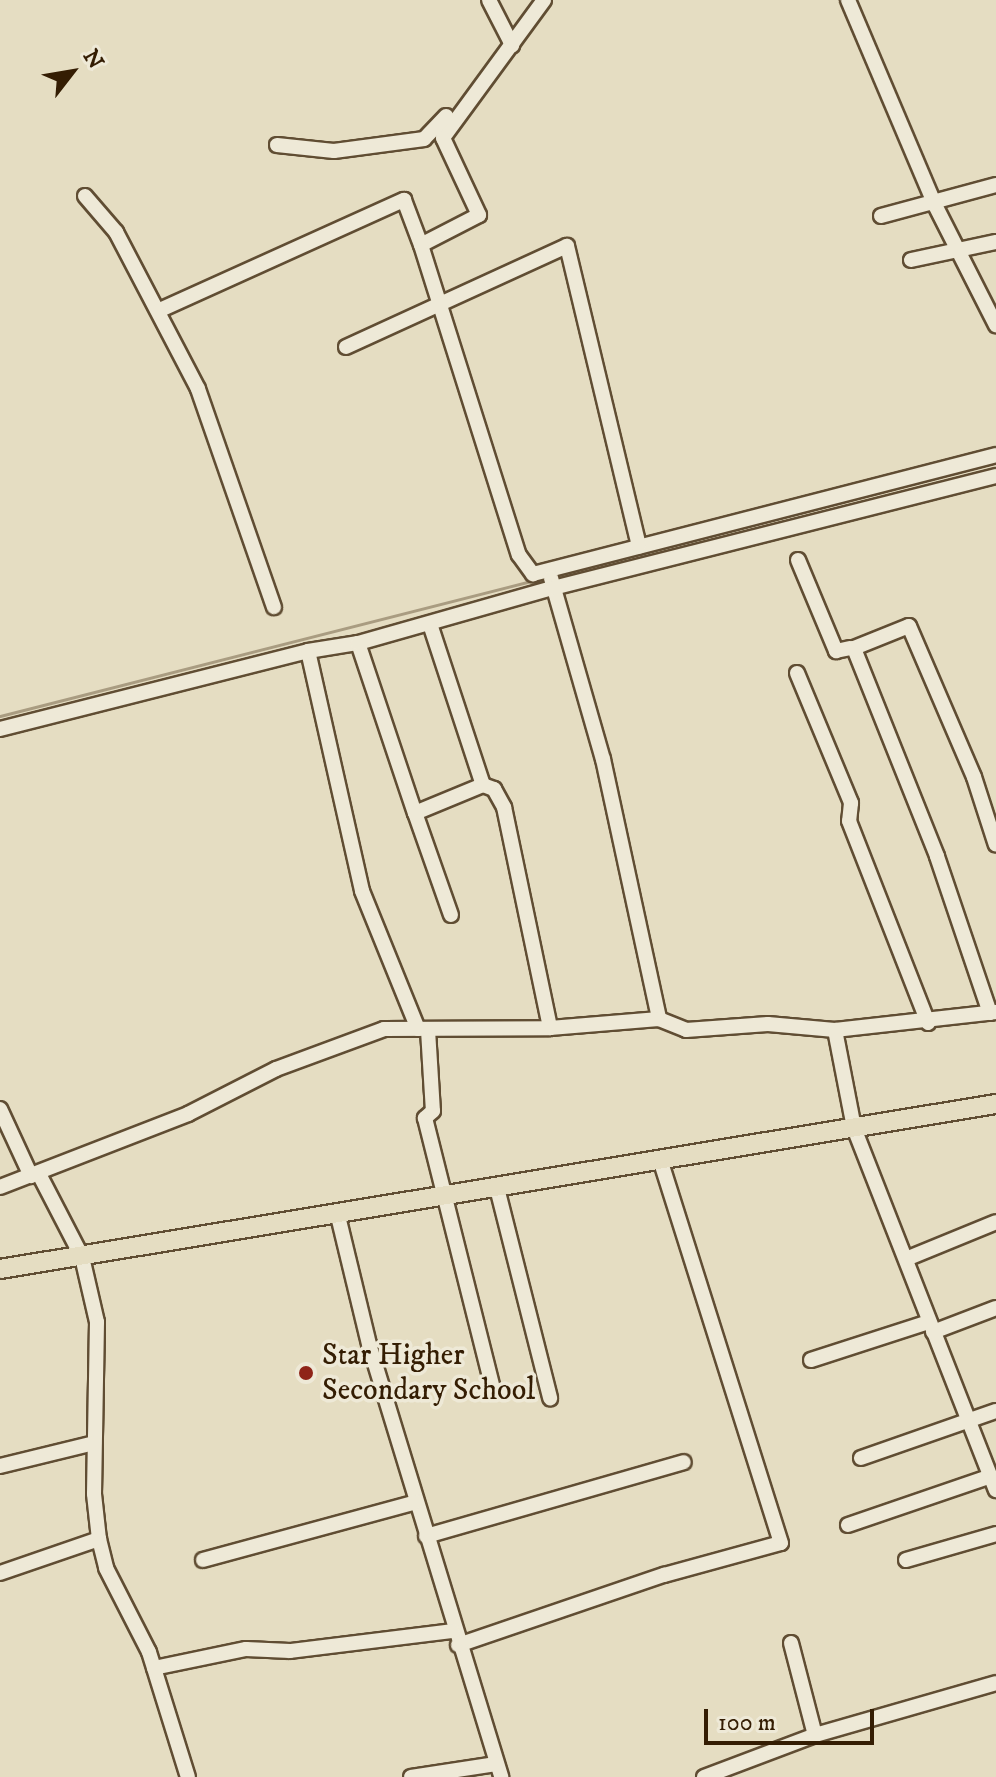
<!DOCTYPE html>
<html>
<head>
<meta charset="utf-8">
<style>
  body { margin:0 }
  #map { position:relative; width:996px; height:1777px; overflow:hidden; background:#e5ddc2; font-family:"IM FELL DW Pica",serif }
  div>[style] { position:absolute }
  .stream>* { height:3px; margin:-1.5px; padding:0 1.5px; transform-origin:1.5px; border-radius:1.5px; background:#a99c81 }
  .roads { filter:drop-shadow(2px 0 #604d33) drop-shadow(-2px 0 #604d33) drop-shadow(0 2px #604d33) drop-shadow(0 -2px #604d33) }
  .minor>* { height:14px; margin:-7px; padding:0 7px; transform-origin:7px; border-radius:7px; background:#eee9d7 }
  .major>* { height:18px; margin:-9px; padding:0 9px; transform-origin:9px; border-radius:9px; background:#e5ddc2 }
  .dots>* { width:22px; height:22px; translate:-50% -50%; box-sizing:border-box; border:4px solid #eee9d7; border-radius:50% }
  span { translate:-50% -50%; white-space:nowrap; text-align:center; line-height:1.15; -webkit-text-stroke:7px #eee9d7; paint-order:stroke }
  .poi-label { font-size:30px; color:#341d03 }
  .left { translate:0 -50%; text-align:left }
  .north { position:absolute; left:32px; top:32px; width:80px; height:80px; -webkit-text-stroke:6px #eee9d7; paint-order:stroke; rotate:59deg; font-size:22px; font-weight:700; line-height:32px; text-align:center; color:#341d03 }
  .north::after { content:''; display:block; margin:auto; width:28px; height:36px; background:#341d03; clip-path:polygon(50% 0,100% 100%,50% 72%,0 100%) }
  .scale { position:absolute; left:704px; top:1709px; width:170px; height:36px; box-sizing:border-box; border:4px solid #341d03; border-top:0; padding-left:10px; font-size:24px; line-height:28px; white-space:nowrap; color:#341d03; -webkit-text-stroke:6px #eee9d7; paint-order:stroke }
</style>
</head>
<body>
<div id="map">
  <div class="stream">
    <div style="left:0;top:716px;width:552px;rotate:-14.26deg"></div>
  </div>
  <div class="roads">
    <div class="minor">
      <div style="left:489px;top:0;width:51px;rotate:62.9deg"></div>
      <div style="left:544px;top:0;width:171px;rotate:126.2deg"></div>
      <div style="left:443px;top:138px;width:85px;rotate:64.9deg"></div>
      <div style="left:479px;top:215px;width:65px;rotate:152.7deg"></div>
      <div style="left:421px;top:245px;width:325px;rotate:72.5deg"></div>
      <div style="left:519px;top:555px;width:24px;rotate:54deg"></div>
      <div style="left:533px;top:574px;width:478px;rotate:-14.4deg"></div>
      <div style="left:848px;top:0;width:223px;rotate:67deg"></div>
      <div style="left:935px;top:205px;width:135px;rotate:63.1deg"></div>
      <div style="left:277px;top:145px;width:57px;rotate:6deg"></div>
      <div style="left:334px;top:151px;width:91px;rotate:-7.6deg"></div>
      <div style="left:424px;top:139px;width:32px;rotate:-46deg"></div>
      <div style="left:85px;top:196px;width:48px;rotate:49.3deg"></div>
      <div style="left:116px;top:232px;width:177px;rotate:62.4deg"></div>
      <div style="left:198px;top:389px;width:231px;rotate:70.8deg"></div>
      <div style="left:881px;top:216px;width:119px;rotate:-15.1deg"></div>
      <div style="left:911px;top:260px;width:87px;rotate:-12deg"></div>
      <div style="left:160px;top:310px;width:268px;rotate:-24.3deg"></div>
      <div style="left:404px;top:200px;width:48px;rotate:69.3deg"></div>
      <div style="left:346px;top:347px;width:243px;rotate:-24.6deg"></div>
      <div style="left:567px;top:246px;width:309px;rotate:76.5deg"></div>
      <div style="left:798px;top:560px;width:99px;rotate:67.3deg"></div>
      <div style="left:836px;top:651px;width:14px;rotate:-12deg"></div>
      <div style="left:551px;top:578px;width:188px;rotate:74deg"></div>
      <div style="left:603px;top:759px;width:266px;rotate:77.8deg"></div>
      <div style="left:430px;top:624px;width:169px;rotate:71.8deg"></div>
      <div style="left:358px;top:643px;width:179px;rotate:71.5deg"></div>
      <div style="left:308px;top:651px;width:246px;rotate:77.3deg"></div>
      <div style="left:362px;top:891px;width:149px;rotate:67.9deg"></div>
      <div style="left:797px;top:673px;width:141px;rotate:67.4deg"></div>
      <div style="left:851px;top:803px;width:18px;rotate:96deg"></div>
      <div style="left:849px;top:821px;width:217px;rotate:68.6deg"></div>
      <div style="left:0;top:729px;width:318px;rotate:-14.2deg"></div>
      <div style="left:308px;top:651px;width:51px;rotate:-9.1deg"></div>
      <div style="left:358px;top:643px;width:203px;rotate:-15.8deg"></div>
      <div style="left:553px;top:588px;width:457px;rotate:-14.2deg"></div>
      <div style="left:451px;top:915px;width:108px;rotate:-109.4deg"></div>
      <div style="left:415px;top:813px;width:74px;rotate:-22.4deg"></div>
      <div style="left:483px;top:785px;width:12px;rotate:20deg"></div>
      <div style="left:494px;top:789px;width:21px;rotate:61deg"></div>
      <div style="left:504px;top:807px;width:226px;rotate:78.2deg"></div>
      <div style="left:990px;top:1013px;width:166px;rotate:-108.7deg"></div>
      <div style="left:937px;top:856px;width:224px;rotate:-111.8deg"></div>
      <div style="left:854px;top:648px;width:59px;rotate:-21.8deg"></div>
      <div style="left:909px;top:626px;width:164px;rotate:66.7deg"></div>
      <div style="left:974px;top:777px;width:71px;rotate:72.1deg"></div>
      <div style="left:428px;top:1030px;width:81px;rotate:86.5deg"></div>
      <div style="left:433px;top:1111px;width:11px;rotate:139deg"></div>
      <div style="left:425px;top:1118px;width:283px;rotate:75.9deg"></div>
      <div style="left:835px;top:1030px;width:162px;rotate:-6.4deg"></div>
      <div style="left:0;top:1109px;width:74px;rotate:65.2deg"></div>
      <div style="left:39px;top:1174px;width:93px;rotate:62.6deg"></div>
      <div style="left:82px;top:1257px;width:67px;rotate:77deg"></div>
      <div style="left:97px;top:1322px;width:172px;rotate:91deg"></div>
      <div style="left:94px;top:1494px;width:45px;rotate:83.7deg"></div>
      <div style="left:99px;top:1539px;width:30px;rotate:76deg"></div>
      <div style="left:106px;top:1568px;width:94px;rotate:62.9deg"></div>
      <div style="left:149px;top:1652px;width:131px;rotate:72.7deg"></div>
      <div style="left:0;top:1187px;width:202px;rotate:-21.2deg"></div>
      <div style="left:188px;top:1114px;width:99px;rotate:-27.1deg"></div>
      <div style="left:276px;top:1069px;width:115px;rotate:-20.3deg"></div>
      <div style="left:384px;top:1029px;width:166px;rotate:-0.3deg"></div>
      <div style="left:550px;top:1028px;width:109px;rotate:-4.7deg"></div>
      <div style="left:659px;top:1019px;width:29px;rotate:22deg"></div>
      <div style="left:686px;top:1030px;width:82px;rotate:-4.2deg"></div>
      <div style="left:768px;top:1024px;width:67px;rotate:5.1deg"></div>
      <div style="left:835px;top:1030px;width:100px;rotate:79deg"></div>
      <div style="left:854px;top:1128px;width:389px;rotate:68.6deg"></div>
      <div style="left:497px;top:1188px;width:217px;rotate:75.8deg"></div>
      <div style="left:338px;top:1216px;width:132px;rotate:76.4deg"></div>
      <div style="left:369px;top:1344px;width:453px;rotate:73deg"></div>
      <div style="left:906px;top:1259px;width:97px;rotate:-22.3deg"></div>
      <div style="left:933px;top:1332px;width:67px;rotate:-20.9deg"></div>
      <div style="left:811px;top:1360px;width:124px;rotate:-17.9deg"></div>
      <div style="left:861px;top:1458px;width:143px;rotate:-19.2deg"></div>
      <div style="left:0;top:1466px;width:97px;rotate:-13.7deg"></div>
      <div style="left:848px;top:1525px;width:151px;rotate:-18.9deg"></div>
      <div style="left:426px;top:1536px;width:268px;rotate:-16deg"></div>
      <div style="left:203px;top:1560px;width:221px;rotate:-15.2deg"></div>
      <div style="left:906px;top:1560px;width:94px;rotate:-16.1deg"></div>
      <div style="left:0;top:1573px;width:105px;rotate:-19deg"></div>
      <div style="left:791px;top:1643px;width:95px;rotate:75.4deg"></div>
      <div style="left:458px;top:1645px;width:218px;rotate:-18.8deg"></div>
      <div style="left:664px;top:1575px;width:121px;rotate:-15.3deg"></div>
      <div style="left:781px;top:1543px;width:403px;rotate:-107.5deg"></div>
      <div style="left:154px;top:1668px;width:94px;rotate:-11.7deg"></div>
      <div style="left:246px;top:1649px;width:44px;rotate:2.6deg"></div>
      <div style="left:290px;top:1651px;width:164px;rotate:-7deg"></div>
      <div style="left:411px;top:1777px;width:86px;rotate:-8.7deg"></div>
      <div style="left:704px;top:1777px;width:119px;rotate:-20.7deg"></div>
      <div style="left:815px;top:1735px;width:188px;rotate:-16deg"></div>
    </div>
    <div class="major">
      <div style="left:0;top:1269px;width:1010px;rotate:-9.41deg"></div>
    </div>
  </div>
  <div class="dots">
    <div style="left:306px;top:1373px;background:#8f2418"></div>
  </div>
  <div class="poi-label">
    <span class="left" style="left:322px;top:1373px">Star Higher<br>Secondary School</span>
  </div>
  <div class="north">N</div>
  <div class="scale">100 m</div>
</div>
</body>
</html>
